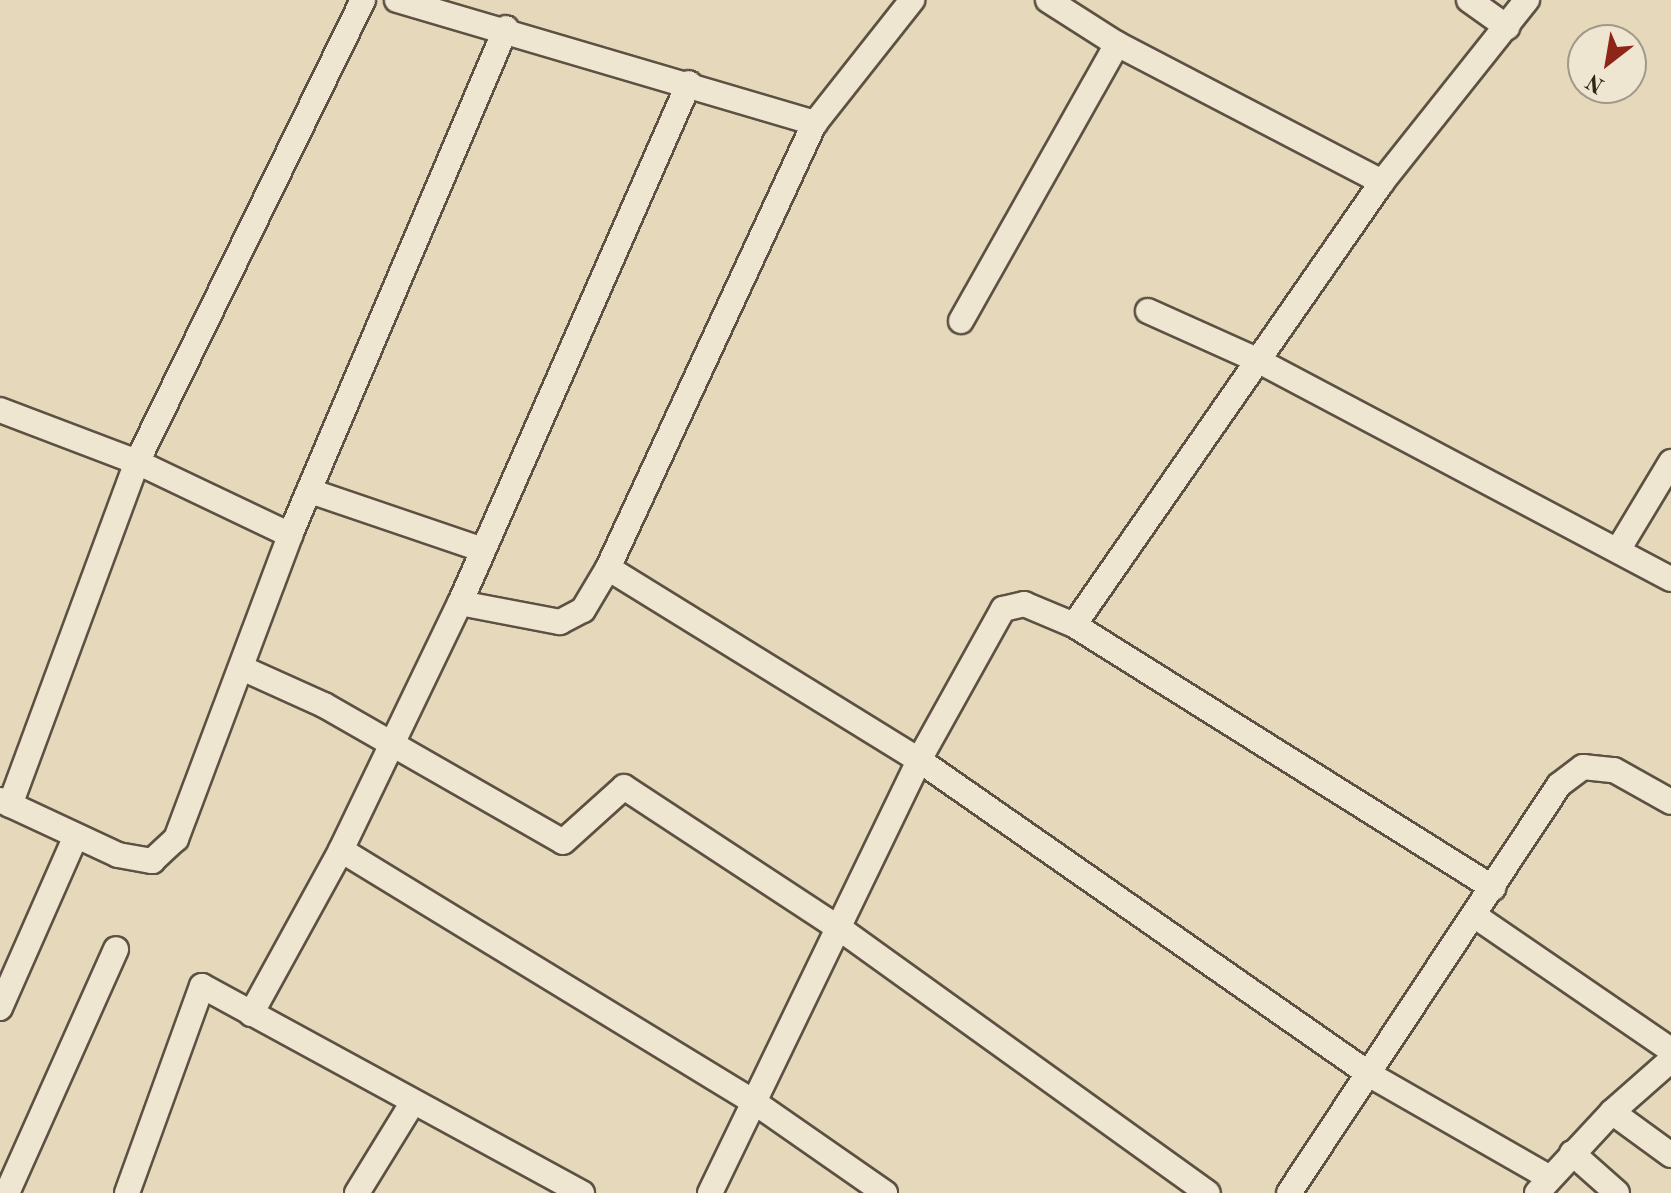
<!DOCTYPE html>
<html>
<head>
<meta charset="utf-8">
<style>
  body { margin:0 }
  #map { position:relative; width:1671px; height:1193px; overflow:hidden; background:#e6d8ba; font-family:"Old Standard TT",serif }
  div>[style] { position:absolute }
  .roads { filter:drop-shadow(2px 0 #5c5142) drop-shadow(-2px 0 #5c5142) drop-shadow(0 2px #5c5142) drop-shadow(0 -2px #5c5142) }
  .minor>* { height:24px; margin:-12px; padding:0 12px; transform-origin:12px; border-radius:12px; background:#efe6d2 }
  span { translate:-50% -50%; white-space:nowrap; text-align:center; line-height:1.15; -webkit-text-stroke:6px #efe6d2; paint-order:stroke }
  .north { position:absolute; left:1567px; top:24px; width:80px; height:80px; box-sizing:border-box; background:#efe6d2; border:2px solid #a29888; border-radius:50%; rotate:211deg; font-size:22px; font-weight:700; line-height:32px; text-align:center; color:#2e241a }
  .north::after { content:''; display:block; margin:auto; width:28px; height:36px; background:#8f2418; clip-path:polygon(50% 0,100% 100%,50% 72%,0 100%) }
</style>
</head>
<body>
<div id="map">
  <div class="roads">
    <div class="minor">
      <div style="left:397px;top:0;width:436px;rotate:16.4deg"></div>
      <div style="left:1048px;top:0;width:82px;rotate:32.5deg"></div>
      <div style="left:1117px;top:44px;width:299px;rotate:27.5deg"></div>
      <div style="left:1469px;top:0;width:47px;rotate:35.4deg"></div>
      <div style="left:1148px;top:311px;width:120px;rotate:24.2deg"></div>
      <div style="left:1257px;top:360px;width:468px;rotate:27.9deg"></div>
      <div style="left:961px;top:321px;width:318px;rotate:-60.6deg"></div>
      <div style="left:0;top:410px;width:147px;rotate:20.8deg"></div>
      <div style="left:137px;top:462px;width:170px;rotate:25.5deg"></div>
      <div style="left:310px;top:491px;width:180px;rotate:18.8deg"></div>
      <div style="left:1618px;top:550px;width:103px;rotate:-58.9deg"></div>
      <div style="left:608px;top:568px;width:365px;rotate:31.7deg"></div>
      <div style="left:919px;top:760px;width:552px;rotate:34.9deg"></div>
      <div style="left:1372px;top:1076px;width:203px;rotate:29.8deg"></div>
      <div style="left:460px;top:603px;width:102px;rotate:10.8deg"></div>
      <div style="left:560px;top:622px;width:26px;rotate:-28deg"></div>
      <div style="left:583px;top:610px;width:49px;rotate:-59.2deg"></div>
      <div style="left:608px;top:568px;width:491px;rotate:-65.1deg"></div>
      <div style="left:815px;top:123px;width:157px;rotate:-51.7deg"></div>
      <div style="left:1074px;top:625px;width:540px;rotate:-55.19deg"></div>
      <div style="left:1382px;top:182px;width:233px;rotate:-51.5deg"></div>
      <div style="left:242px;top:668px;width:90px;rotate:24.3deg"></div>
      <div style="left:324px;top:705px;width:275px;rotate:29.8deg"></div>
      <div style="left:563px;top:842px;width:82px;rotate:-42deg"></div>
      <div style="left:624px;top:787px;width:257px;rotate:33.3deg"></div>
      <div style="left:839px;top:928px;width:454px;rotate:35.7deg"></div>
      <div style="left:0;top:800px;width:130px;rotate:25deg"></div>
      <div style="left:118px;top:855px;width:35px;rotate:10deg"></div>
      <div style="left:152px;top:861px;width:33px;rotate:-43deg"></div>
      <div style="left:176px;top:839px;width:325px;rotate:-69.4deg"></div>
      <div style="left:290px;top:535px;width:551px;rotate:-66.92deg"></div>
      <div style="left:10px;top:805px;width:366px;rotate:-69.7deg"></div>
      <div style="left:137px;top:462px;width:514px;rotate:-63.93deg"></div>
      <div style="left:341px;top:850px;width:487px;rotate:31.4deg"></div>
      <div style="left:757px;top:1104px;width:156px;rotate:34.8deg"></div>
      <div style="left:1475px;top:916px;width:237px;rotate:34.4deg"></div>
      <div style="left:0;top:1008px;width:188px;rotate:-66.2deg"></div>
      <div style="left:251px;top:1014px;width:187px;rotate:-61.2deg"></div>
      <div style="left:341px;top:850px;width:274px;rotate:-64.3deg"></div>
      <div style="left:460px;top:603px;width:568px;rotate:-66.23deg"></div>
      <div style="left:1612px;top:1112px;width:73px;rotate:36.1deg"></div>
      <div style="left:1572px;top:1153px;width:60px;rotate:41.6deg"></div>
      <div style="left:7px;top:1193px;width:267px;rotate:-65.9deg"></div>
      <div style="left:127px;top:1193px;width:220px;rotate:-70.1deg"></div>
      <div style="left:202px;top:986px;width:433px;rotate:28.6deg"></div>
      <div style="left:357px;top:1193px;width:107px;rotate:-58.4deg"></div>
      <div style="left:710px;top:1193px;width:481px;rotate:-64.2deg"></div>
      <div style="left:919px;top:760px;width:173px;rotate:-60.9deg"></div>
      <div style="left:1003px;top:609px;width:22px;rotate:-13deg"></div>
      <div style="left:1024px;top:604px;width:54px;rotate:22.8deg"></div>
      <div style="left:1074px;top:625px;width:495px;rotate:32.1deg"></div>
      <div style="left:1289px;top:1193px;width:489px;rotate:-56.5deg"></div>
      <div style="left:1559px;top:785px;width:30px;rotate:-37deg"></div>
      <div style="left:1583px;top:767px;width:31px;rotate:6deg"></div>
      <div style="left:1614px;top:770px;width:65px;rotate:29.3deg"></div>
      <div style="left:1537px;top:1193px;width:110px;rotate:-47.2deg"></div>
      <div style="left:1612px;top:1112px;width:79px;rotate:-41.4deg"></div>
    </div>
  </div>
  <div class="north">N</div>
</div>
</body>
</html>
